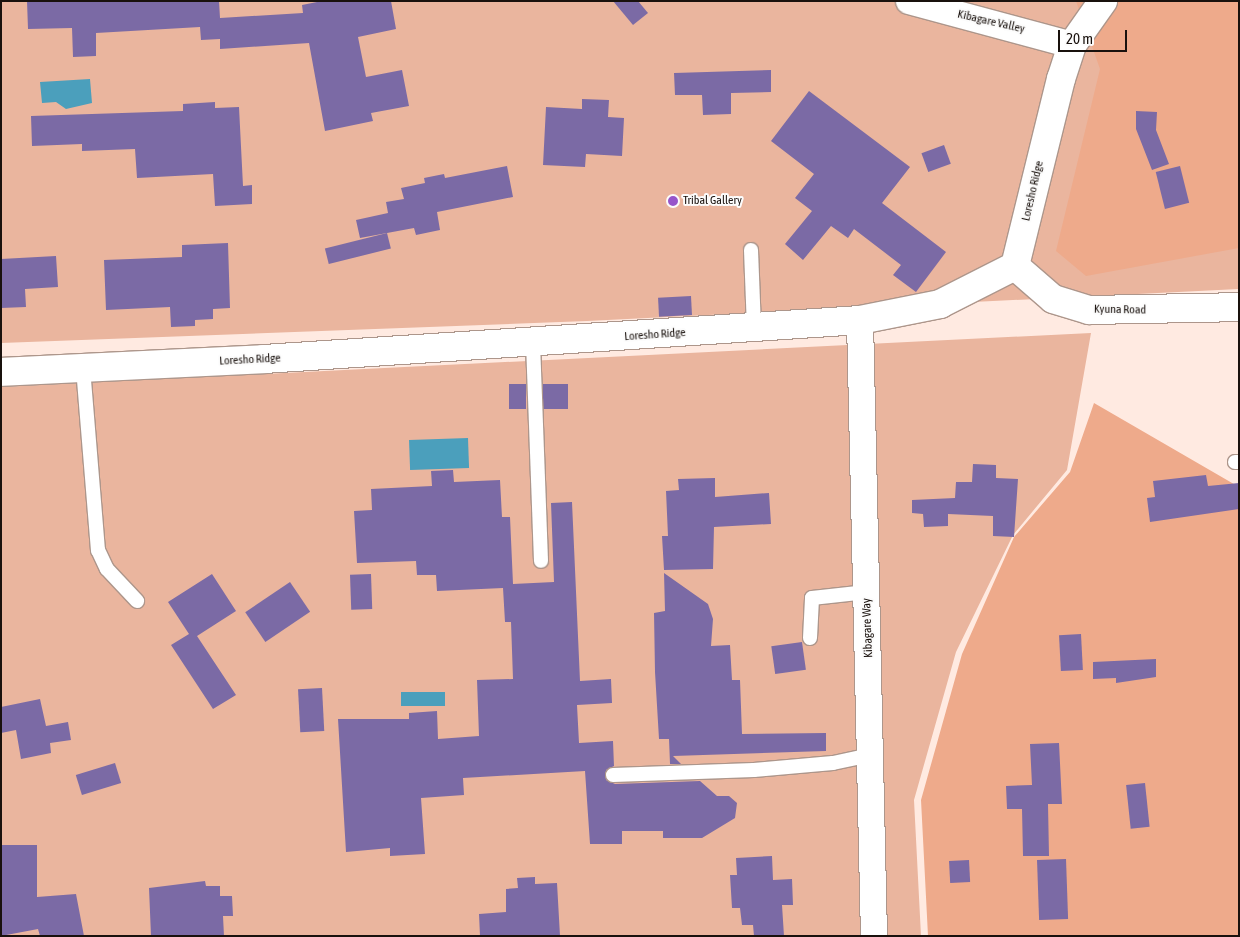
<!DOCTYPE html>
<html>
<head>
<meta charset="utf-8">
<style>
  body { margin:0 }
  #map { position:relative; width:1240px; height:937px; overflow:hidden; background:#ffeae1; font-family:"Asap Condensed",sans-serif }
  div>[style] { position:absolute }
  .green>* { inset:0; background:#eab59e }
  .forest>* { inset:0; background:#eeaa8b }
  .water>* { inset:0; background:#4b9fbc; transform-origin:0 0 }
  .building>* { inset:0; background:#7b6aa5; transform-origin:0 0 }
  .roads { filter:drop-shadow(1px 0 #ad968b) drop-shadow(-1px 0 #ad968b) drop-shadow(0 1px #ad968b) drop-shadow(0 -1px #ad968b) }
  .lane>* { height:14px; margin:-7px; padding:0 7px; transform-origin:7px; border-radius:7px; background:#fff }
  .street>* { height:26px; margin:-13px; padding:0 13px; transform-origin:13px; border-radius:13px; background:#fff }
  .secondary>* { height:28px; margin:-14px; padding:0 14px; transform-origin:14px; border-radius:14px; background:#fff }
  .dots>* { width:14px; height:14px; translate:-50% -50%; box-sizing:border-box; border:2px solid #fcfcfc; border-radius:50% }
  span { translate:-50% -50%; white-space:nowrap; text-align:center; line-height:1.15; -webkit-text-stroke:4px #fcfcfc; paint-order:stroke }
  .street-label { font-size:12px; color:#19110d }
  .poi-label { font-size:12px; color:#19110d }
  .left { translate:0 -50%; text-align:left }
  .frame { position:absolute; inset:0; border:2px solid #19110d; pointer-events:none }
  .scale { position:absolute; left:1058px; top:30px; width:69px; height:22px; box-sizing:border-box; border:2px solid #19110d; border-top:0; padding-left:6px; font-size:15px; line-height:18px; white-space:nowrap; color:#19110d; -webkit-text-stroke:4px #fcfcfc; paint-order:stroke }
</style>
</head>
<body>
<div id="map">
  <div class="green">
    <div style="clip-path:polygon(1px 1px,1239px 1px,1239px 289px,587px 321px,1px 343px)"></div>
    <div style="clip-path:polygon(1091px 333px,1067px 470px,1013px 535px,956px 652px,914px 800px,921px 936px,1px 936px,1px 387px)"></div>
  </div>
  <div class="forest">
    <div style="clip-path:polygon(1076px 1px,1239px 1px,1239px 248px,1086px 276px,1056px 251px,1100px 69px)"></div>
    <div style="clip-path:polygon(1094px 403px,1239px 487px,1239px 936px,928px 936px,921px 800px,962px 654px,1014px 537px,1070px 472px)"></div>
  </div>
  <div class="water">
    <div style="clip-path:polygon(90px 79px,92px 103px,66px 109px,56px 102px,42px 103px,40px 82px)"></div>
    <div style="left:468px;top:438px;width:30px;height:59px;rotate:88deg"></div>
    <div style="left:445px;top:692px;width:14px;height:44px;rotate:90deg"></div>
  </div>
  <div class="building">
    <div style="clip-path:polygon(27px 1px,219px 1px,220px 18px,303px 13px,302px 5px,322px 1px,391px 1px,396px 29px,358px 37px,366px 77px,402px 70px,409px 106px,371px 113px,373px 121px,325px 131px,309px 43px,220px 49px,220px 39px,201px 40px,200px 27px,96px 33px,96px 56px,73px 57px,72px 28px,28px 29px)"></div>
    <div style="clip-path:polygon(613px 1px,638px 1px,648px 13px,633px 25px)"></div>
    <div style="clip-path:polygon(771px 70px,771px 92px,731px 93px,731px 114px,703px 115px,702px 95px,675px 95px,674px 73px)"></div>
    <div style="clip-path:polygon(809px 91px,910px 167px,882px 203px,946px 252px,916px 292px,893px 275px,901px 265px,854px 229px,848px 238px,831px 226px,803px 260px,785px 244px,812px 211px,795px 198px,814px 174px,771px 141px)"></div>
    <div style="clip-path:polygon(582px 99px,609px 100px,608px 117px,624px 118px,622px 156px,586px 154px,585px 167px,543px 165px,546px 107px,582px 109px)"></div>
    <div style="clip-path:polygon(215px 102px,215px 108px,239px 107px,243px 186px,252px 185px,252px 204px,215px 206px,213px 174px,137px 178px,135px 149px,82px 151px,82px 144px,32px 146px,31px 116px,183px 111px,183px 104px)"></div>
    <div style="clip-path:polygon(1136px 111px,1157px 112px,1156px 130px,1169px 164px,1152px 170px,1136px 129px)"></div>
    <div style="left:944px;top:145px;width:20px;height:24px;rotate:70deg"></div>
    <div style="clip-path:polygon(507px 166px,513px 197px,437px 212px,440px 230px,416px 235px,414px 228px,360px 238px,356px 220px,388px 213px,386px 202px,404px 199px,401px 188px,425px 183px,424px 178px,444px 174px,445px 178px)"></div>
    <div style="left:1180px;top:166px;width:38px;height:25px;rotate:76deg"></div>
    <div style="left:387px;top:233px;width:16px;height:64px;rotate:76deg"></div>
    <div style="clip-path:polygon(228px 243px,230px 308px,213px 309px,213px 319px,195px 320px,195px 326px,171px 327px,170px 307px,106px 310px,104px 260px,182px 257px,182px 245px)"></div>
    <div style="clip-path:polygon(56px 256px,58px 287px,25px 289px,26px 307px,1px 308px,1px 259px)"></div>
    <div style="left:691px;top:296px;width:19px;height:33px;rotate:87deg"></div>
    <div style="left:509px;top:384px;width:17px;height:25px"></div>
    <div style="left:543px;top:384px;width:25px;height:25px"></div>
    <div style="clip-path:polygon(973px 464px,996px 465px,996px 478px,1018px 479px,1014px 537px,993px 536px,993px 516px,948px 514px,948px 526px,924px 527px,923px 514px,912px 513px,912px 500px,955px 498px,956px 482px,972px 482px)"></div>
    <div style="clip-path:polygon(453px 470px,454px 482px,500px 480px,502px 517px,510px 517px,513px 584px,554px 582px,551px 503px,572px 502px,580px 681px,611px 679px,612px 703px,577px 705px,579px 743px,613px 741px,614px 766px,606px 770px,606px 780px,615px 784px,700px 781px,717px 796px,729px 796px,737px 803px,735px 818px,702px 838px,663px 838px,663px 831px,622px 831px,622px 844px,590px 844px,585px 771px,463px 778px,464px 795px,421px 798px,425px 854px,390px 856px,390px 848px,346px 852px,338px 719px,409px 719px,409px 713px,437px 711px,438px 739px,479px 736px,477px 680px,513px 679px,511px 622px,505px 622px,503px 588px,437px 591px,436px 575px,417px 575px,416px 561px,357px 563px,354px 511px,372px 510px,371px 489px,432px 486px,431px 471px)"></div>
    <div style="clip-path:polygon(1206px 475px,1208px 486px,1239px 483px,1239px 509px,1150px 522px,1147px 498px,1155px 497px,1153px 481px)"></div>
    <div style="clip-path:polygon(715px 478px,715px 497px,769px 493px,771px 524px,714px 527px,713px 569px,664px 570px,662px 536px,668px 536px,666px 491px,679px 490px,678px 479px)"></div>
    <div style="clip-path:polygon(664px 573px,708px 604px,713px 619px,711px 646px,730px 645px,732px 680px,740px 680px,742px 734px,826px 733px,826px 751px,673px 756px,681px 764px,670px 764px,669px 739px,659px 739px,655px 672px,654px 613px,665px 611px)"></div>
    <div style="clip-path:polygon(212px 574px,236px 611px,197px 636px,236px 695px,213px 709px,171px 645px,189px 634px,168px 602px)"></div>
    <div style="left:371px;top:574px;width:35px;height:21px;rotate:88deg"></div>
    <div style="left:290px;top:582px;width:36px;height:54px;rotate:56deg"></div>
    <div style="left:1081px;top:634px;width:36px;height:22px;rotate:87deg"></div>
    <div style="left:802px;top:642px;width:28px;height:31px;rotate:82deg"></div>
    <div style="clip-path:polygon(1156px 659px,1156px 677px,1116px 683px,1116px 678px,1093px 679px,1093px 662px)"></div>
    <div style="left:322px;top:688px;width:43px;height:24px;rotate:87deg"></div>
    <div style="clip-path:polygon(40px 699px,46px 726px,68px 722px,71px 740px,50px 743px,51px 753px,21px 759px,16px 730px,1px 733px,1px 707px)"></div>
    <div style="clip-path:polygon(1059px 743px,1062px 804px,1048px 804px,1049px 856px,1023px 856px,1022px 809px,1007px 809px,1006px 786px,1032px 785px,1030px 744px)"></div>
    <div style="left:115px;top:763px;width:21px;height:41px;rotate:73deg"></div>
    <div style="left:1145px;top:783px;width:44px;height:19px;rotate:84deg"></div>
    <div style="clip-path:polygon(1px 845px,37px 845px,37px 897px,76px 894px,84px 936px,40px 936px,38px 929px,1px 936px)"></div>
    <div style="clip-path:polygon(772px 856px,773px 880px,792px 879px,793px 905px,782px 905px,784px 936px,754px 936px,753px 925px,742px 925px,740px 908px,732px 908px,730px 875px,737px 875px,736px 858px)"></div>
    <div style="left:1066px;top:859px;width:60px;height:29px;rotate:88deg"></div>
    <div style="left:969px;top:860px;width:22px;height:20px;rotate:87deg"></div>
    <div style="clip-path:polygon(535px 877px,535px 884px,557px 883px,560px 936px,480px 936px,479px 914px,506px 912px,506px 889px,518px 888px,517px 878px)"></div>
    <div style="clip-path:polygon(205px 881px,206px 886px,220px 886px,220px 896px,232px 896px,233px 916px,223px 916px,224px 936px,151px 936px,149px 888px)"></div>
  </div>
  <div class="roads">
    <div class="lane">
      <div style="left:751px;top:250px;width:79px;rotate:87.8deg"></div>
      <div style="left:533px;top:343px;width:218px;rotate:87.9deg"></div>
      <div style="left:83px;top:368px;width:183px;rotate:85.3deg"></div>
      <div style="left:98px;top:550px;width:21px;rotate:65deg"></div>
      <div style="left:107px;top:569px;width:44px;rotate:46.8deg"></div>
      <div style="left:1235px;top:462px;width:4px"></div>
      <div style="left:810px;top:638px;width:40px;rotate:-87.1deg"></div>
      <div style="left:812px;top:598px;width:55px;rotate:-6.2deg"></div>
      <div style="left:613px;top:775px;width:141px;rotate:-2deg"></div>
      <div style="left:754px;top:770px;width:79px;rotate:-5.1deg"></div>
      <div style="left:833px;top:763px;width:40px;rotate:-12deg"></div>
    </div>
    <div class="street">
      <div style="left:909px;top:1px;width:169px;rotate:15.1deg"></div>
      <div style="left:860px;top:320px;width:616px;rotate:88.7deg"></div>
    </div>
    <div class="secondary">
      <div style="left:1015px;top:266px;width:193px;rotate:-76.2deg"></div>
      <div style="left:1061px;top:79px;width:36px;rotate:-72deg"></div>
      <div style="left:1072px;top:45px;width:54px;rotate:-54.8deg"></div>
      <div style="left:1015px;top:266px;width:50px;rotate:41deg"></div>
      <div style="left:1053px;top:299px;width:38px;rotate:17deg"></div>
      <div style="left:1089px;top:310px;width:150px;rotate:-1.1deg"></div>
      <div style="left:1px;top:372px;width:263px;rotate:-2.8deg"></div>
      <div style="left:264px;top:359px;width:597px;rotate:-3.74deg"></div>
      <div style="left:860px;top:320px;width:82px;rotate:-11.3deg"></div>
      <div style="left:940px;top:304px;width:84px;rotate:-26.9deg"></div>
    </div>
  </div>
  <div class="dots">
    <div style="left:673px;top:201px;background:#9755ca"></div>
  </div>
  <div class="street-label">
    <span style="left:991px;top:22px;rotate:13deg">Kibagare Valley</span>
    <span style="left:1033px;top:191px;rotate:-77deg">Loresho Ridge</span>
    <span style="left:1120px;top:310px;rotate:1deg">Kyuna Road</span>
    <span style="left:655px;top:335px;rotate:-4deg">Loresho Ridge</span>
    <span style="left:250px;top:360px;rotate:-3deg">Loresho Ridge</span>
    <span style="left:868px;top:628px;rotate:-92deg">Kibagare Way</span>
  </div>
  <div class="poi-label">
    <span class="left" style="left:683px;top:201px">Tribal Gallery</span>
  </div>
  <div class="frame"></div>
  <div class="scale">20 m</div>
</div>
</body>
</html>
